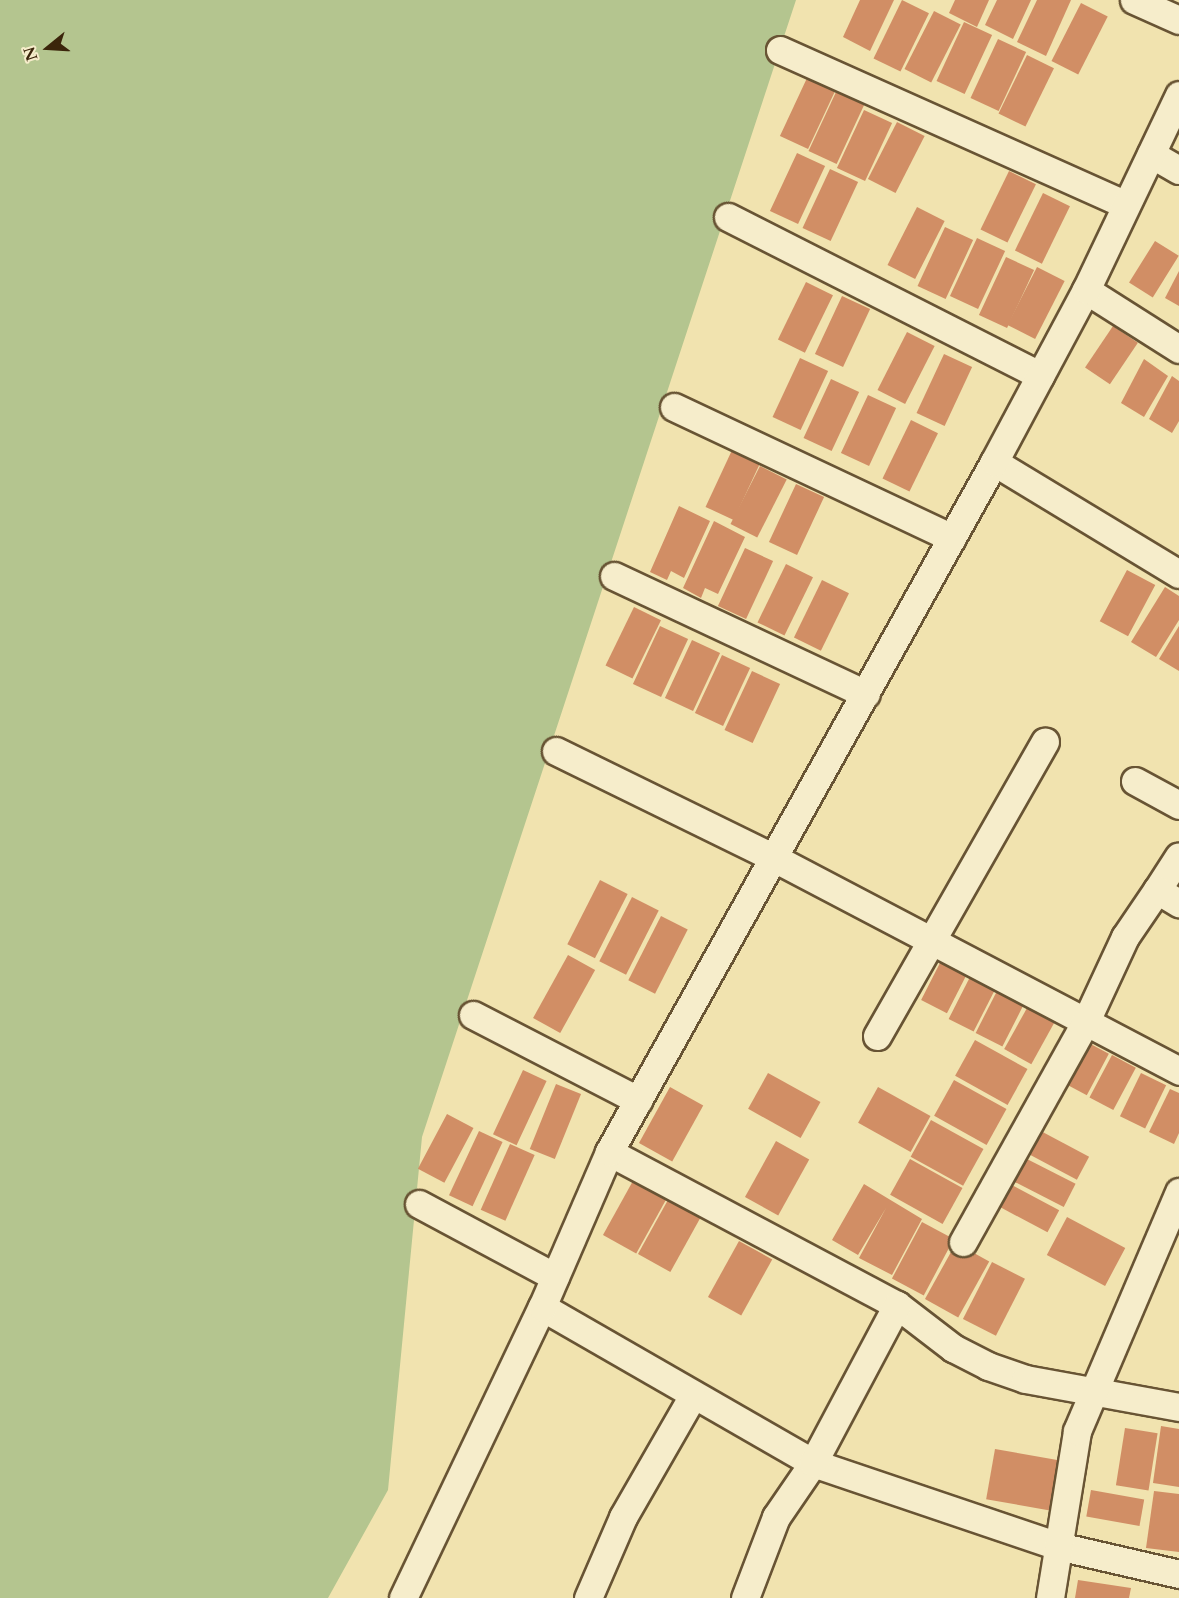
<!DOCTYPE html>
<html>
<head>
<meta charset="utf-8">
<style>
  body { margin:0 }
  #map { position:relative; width:1179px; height:1598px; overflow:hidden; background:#f1e3af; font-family:Cardo,serif }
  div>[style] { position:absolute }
  .green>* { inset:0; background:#b4c58f }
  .building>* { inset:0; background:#d18e65; transform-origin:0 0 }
  .roads { filter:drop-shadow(2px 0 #685434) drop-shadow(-2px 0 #685434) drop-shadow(0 2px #685434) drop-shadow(0 -2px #685434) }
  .minor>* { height:27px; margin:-13.5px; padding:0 13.5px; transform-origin:13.5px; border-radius:13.5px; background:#f6edcb }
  span { translate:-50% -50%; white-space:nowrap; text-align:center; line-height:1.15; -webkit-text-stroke:4.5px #f6edcb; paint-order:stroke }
  .north { position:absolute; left:18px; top:18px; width:60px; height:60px; -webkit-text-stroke:4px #f6edcb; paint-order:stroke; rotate:252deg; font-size:16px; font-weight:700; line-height:24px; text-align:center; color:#3b250b }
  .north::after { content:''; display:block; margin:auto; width:21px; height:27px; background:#3b250b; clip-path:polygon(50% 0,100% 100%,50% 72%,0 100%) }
</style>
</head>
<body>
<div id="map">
  <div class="green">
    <div style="clip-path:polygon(0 0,796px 0,422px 1137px,388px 1490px,328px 1598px,0 1598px)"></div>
  </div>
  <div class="building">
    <div style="clip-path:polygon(860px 0,894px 0,870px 51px,843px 37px)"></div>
    <div style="left:902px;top:0;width:30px;height:65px;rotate:26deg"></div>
    <div style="clip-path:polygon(955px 0,989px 0,977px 27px,949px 13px)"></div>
    <div style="clip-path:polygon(997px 0,1031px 0,1013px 39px,985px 25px)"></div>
    <div style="clip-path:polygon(1037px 0,1071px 0,1046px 56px,1017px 42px)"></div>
    <div style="left:1081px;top:3px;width:30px;height:65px;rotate:27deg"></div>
    <div style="left:934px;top:11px;width:30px;height:65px;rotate:27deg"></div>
    <div style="left:964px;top:22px;width:31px;height:65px;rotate:25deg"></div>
    <div style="left:998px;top:39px;width:31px;height:65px;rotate:25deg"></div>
    <div style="left:1027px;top:55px;width:30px;height:65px;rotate:26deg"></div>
    <div style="left:807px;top:78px;width:31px;height:64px;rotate:25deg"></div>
    <div style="left:836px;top:92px;width:31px;height:65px;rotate:25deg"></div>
    <div style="left:864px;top:110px;width:31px;height:64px;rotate:25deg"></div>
    <div style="left:897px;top:122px;width:31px;height:64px;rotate:27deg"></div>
    <div style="left:797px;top:153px;width:31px;height:64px;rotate:25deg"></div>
    <div style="left:830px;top:169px;width:31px;height:65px;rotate:25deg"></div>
    <div style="left:1009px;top:171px;width:30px;height:65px;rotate:26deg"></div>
    <div style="left:1043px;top:193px;width:30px;height:64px;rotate:26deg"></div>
    <div style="left:917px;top:207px;width:31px;height:65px;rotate:27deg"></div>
    <div style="left:945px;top:227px;width:31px;height:65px;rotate:25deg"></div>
    <div style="left:977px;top:238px;width:31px;height:64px;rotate:25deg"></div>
    <div style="left:1155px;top:241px;width:28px;height:49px;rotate:32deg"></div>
    <div style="left:1006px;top:257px;width:31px;height:64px;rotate:25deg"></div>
    <div style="left:1037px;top:267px;width:31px;height:65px;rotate:27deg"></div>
    <div style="clip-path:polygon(1179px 271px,1179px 306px,1165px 298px)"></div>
    <div style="left:806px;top:282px;width:30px;height:64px;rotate:26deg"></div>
    <div style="left:842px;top:296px;width:31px;height:64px;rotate:25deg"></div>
    <div style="left:1113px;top:326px;width:30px;height:50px;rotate:34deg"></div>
    <div style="left:907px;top:332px;width:31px;height:65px;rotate:27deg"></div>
    <div style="left:944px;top:354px;width:31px;height:65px;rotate:25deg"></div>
    <div style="left:800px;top:358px;width:31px;height:65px;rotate:25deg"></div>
    <div style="clip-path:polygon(1144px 359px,1168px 376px,1144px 417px,1121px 403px)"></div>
    <div style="clip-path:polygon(1172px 376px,1179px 381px,1179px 421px,1172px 433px,1149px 419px)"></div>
    <div style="left:831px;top:379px;width:31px;height:65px;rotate:25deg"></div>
    <div style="left:868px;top:395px;width:31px;height:64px;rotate:25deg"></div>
    <div style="left:911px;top:420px;width:30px;height:65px;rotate:26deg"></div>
    <div style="left:733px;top:448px;width:31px;height:65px;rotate:25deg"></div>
    <div style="left:760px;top:466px;width:30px;height:65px;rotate:27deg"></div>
    <div style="left:796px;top:484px;width:31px;height:64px;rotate:25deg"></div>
    <div style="clip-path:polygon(679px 506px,710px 521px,684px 578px,671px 571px,667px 580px,650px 572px)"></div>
    <div style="clip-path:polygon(714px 521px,745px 537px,718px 594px,705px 588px,701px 598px,683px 588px)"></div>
    <div style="left:745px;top:548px;width:31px;height:64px;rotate:25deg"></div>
    <div style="left:786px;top:564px;width:30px;height:65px;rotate:26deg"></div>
    <div style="left:1127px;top:570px;width:32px;height:58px;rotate:28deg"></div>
    <div style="left:822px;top:580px;width:30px;height:64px;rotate:26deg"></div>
    <div style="clip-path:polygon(1165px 587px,1179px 596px,1179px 620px,1156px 657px,1131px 642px)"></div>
    <div style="left:634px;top:607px;width:30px;height:65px;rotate:26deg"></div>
    <div style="left:660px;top:626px;width:31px;height:64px;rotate:25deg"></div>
    <div style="clip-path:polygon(1179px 626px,1179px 671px,1159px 659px)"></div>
    <div style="left:692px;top:640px;width:31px;height:64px;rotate:25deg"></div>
    <div style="left:722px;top:655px;width:31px;height:64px;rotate:25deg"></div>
    <div style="left:752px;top:671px;width:31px;height:65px;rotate:25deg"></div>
    <div style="left:600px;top:880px;width:31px;height:72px;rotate:27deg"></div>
    <div style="left:632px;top:897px;width:30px;height:72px;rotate:27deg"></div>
    <div style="left:661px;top:916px;width:30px;height:72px;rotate:27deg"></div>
    <div style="left:568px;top:955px;width:31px;height:72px;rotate:29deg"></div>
    <div style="left:942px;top:959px;width:29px;height:46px;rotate:27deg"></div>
    <div style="left:970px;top:977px;width:28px;height:47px;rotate:27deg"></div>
    <div style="left:997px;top:991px;width:30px;height:47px;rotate:27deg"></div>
    <div style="left:1027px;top:1008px;width:31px;height:47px;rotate:29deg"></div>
    <div style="left:975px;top:1040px;width:60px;height:41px;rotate:29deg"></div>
    <div style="left:1085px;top:1041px;width:27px;height:47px;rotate:28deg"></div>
    <div style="left:1112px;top:1055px;width:27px;height:48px;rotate:28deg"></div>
    <div style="left:523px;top:1070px;width:26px;height:71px;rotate:25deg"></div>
    <div style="left:768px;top:1073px;width:60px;height:41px;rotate:29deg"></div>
    <div style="left:1141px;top:1073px;width:28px;height:48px;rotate:26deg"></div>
    <div style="left:954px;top:1080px;width:60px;height:41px;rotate:29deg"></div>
    <div style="left:556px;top:1084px;width:27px;height:70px;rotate:22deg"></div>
    <div style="left:670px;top:1087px;width:38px;height:64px;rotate:29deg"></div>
    <div style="left:878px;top:1087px;width:60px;height:41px;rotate:29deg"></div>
    <div style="clip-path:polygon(1170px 1089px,1179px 1093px,1179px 1133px,1174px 1144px,1149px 1132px)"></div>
    <div style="left:447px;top:1114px;width:30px;height:62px;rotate:28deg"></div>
    <div style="left:931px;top:1120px;width:60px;height:42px;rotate:29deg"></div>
    <div style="left:1037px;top:1129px;width:59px;height:26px;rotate:28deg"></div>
    <div style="left:479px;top:1131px;width:26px;height:71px;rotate:25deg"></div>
    <div style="left:776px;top:1141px;width:38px;height:64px;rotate:29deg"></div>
    <div style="left:510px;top:1144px;width:27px;height:72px;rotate:24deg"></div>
    <div style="left:1023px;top:1157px;width:59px;height:26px;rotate:27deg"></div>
    <div style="left:910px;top:1159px;width:60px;height:41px;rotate:29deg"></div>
    <div style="left:634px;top:1179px;width:38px;height:64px;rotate:29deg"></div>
    <div style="left:1008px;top:1183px;width:58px;height:25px;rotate:28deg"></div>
    <div style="clip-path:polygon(864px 1184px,922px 1219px,892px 1275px,859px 1258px,886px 1208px,858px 1255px,832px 1240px)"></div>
    <div style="left:669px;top:1198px;width:37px;height:64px;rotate:29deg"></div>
    <div style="left:1067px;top:1217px;width:66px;height:43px;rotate:28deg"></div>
    <div style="left:922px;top:1222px;width:36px;height:64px;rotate:28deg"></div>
    <div style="left:739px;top:1241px;width:38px;height:64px;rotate:29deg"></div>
    <div style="left:956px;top:1243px;width:38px;height:64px;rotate:29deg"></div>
    <div style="left:992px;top:1262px;width:37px;height:64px;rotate:27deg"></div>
    <div style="clip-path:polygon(1161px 1426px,1179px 1429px,1179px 1487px,1153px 1483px)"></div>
    <div style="left:1125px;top:1428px;width:33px;height:58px;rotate:9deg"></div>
    <div style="left:995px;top:1449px;width:69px;height:51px;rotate:10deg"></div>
    <div style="left:1091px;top:1490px;width:54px;height:27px;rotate:10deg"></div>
    <div style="clip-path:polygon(1154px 1491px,1179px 1494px,1179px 1552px,1146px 1548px)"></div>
    <div style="clip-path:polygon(1078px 1580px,1131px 1588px,1129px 1598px,1075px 1598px)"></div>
  </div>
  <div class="roads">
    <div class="minor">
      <div style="left:1134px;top:0;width:49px;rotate:24deg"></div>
      <div style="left:780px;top:50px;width:379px;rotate:24.1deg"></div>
      <div style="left:1151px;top:154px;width:32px;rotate:30deg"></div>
      <div style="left:728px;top:217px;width:350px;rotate:26.9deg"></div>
      <div style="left:1086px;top:290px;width:110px;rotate:32.4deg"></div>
      <div style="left:674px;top:407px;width:307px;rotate:25.2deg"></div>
      <div style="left:994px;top:462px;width:216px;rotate:31.2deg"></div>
      <div style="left:614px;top:576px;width:278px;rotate:25.1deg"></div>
      <div style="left:556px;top:751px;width:243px;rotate:26.1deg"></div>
      <div style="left:774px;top:858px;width:458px;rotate:27.7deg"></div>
      <div style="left:1135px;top:781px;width:50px;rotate:28.6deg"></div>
      <div style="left:1157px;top:890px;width:40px;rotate:-57.1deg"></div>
      <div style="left:473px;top:1015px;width:186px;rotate:27.3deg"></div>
      <div style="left:877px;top:1036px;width:339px;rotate:-60.3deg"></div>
      <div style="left:609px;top:1152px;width:326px;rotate:28deg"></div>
      <div style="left:897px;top:1305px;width:71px;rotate:37.5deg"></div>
      <div style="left:953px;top:1348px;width:39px;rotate:27deg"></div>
      <div style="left:988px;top:1366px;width:39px;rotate:19deg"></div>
      <div style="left:1025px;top:1379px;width:157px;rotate:10.3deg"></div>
      <div style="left:419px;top:1204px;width:154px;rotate:28.2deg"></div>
      <div style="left:963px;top:1242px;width:253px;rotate:-60.9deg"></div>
      <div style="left:1086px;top:1021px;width:93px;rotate:-65.1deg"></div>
      <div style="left:1125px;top:937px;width:57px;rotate:-55.8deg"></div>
      <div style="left:1157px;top:890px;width:26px;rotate:31deg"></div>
      <div style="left:542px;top:1307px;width:313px;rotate:29.9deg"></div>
      <div style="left:813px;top:1463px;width:259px;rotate:18.7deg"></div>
      <div style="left:1058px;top:1546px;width:124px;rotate:13deg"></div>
      <div style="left:403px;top:1598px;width:322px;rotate:-64.5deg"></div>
      <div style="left:542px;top:1307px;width:169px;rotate:-66.6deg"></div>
      <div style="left:609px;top:1152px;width:790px;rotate:-60.84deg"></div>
      <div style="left:994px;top:462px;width:195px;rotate:-61.9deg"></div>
      <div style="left:1086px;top:290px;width:216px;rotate:-64.5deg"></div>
      <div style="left:588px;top:1598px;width:88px;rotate:-66.6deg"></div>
      <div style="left:623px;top:1517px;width:138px;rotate:-60.1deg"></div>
      <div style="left:745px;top:1598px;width:87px;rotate:-69.1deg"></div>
      <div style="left:776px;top:1517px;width:65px;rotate:-55.6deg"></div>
      <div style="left:813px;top:1463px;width:179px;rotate:-62deg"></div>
      <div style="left:1050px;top:1598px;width:169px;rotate:-80.8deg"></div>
      <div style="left:1077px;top:1431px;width:260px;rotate:-66.9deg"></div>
    </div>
  </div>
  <div class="north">N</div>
</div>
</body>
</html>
